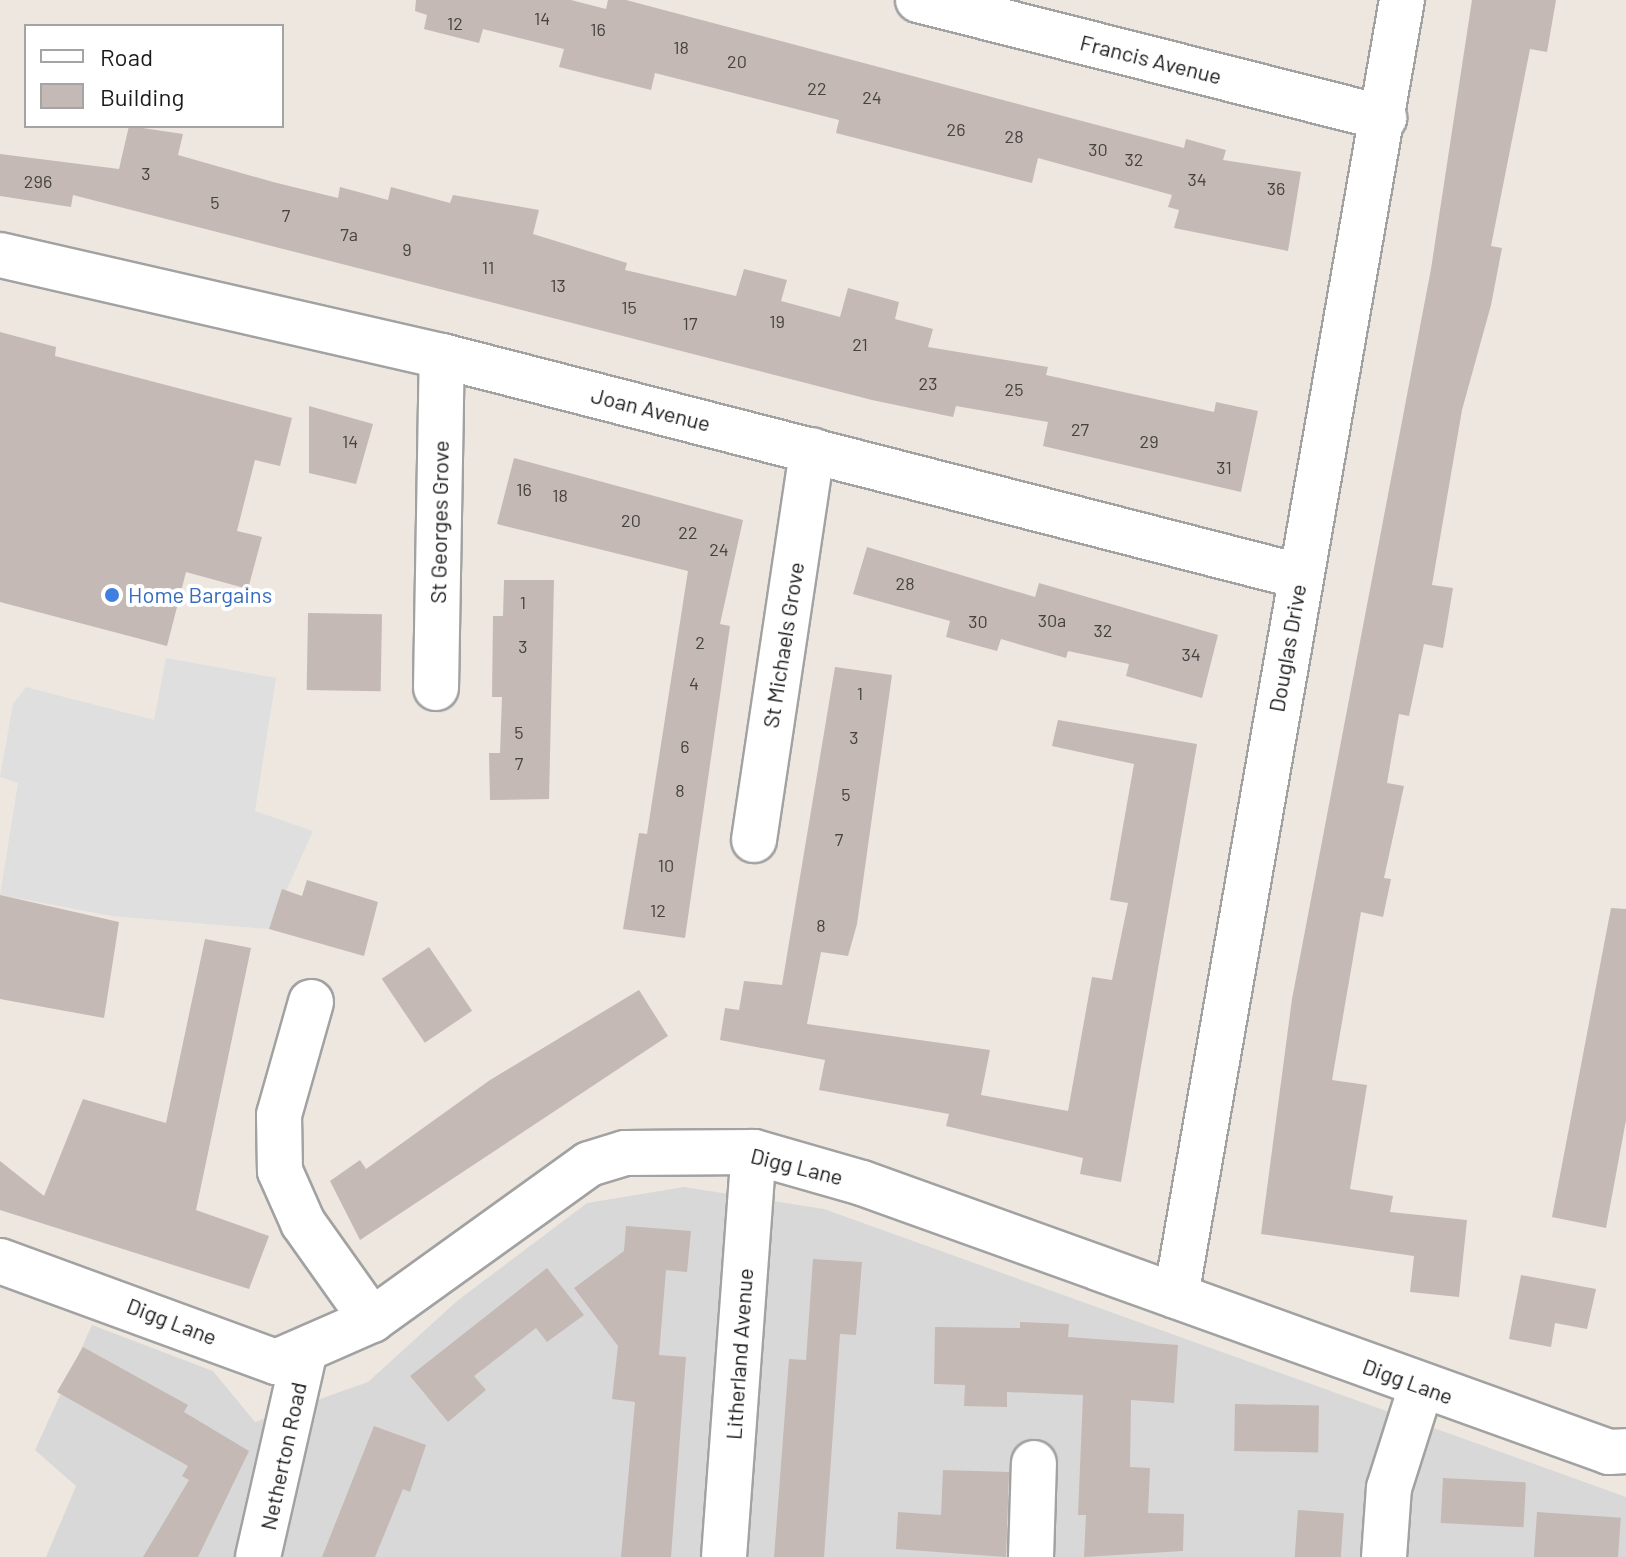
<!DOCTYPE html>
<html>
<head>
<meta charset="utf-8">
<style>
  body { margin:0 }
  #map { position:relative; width:1626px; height:1557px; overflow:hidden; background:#ede7e0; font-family:Barlow,sans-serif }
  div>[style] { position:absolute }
  .residential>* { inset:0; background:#d9d8d8 }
  .parking>* { inset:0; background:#dfdfdf }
  .building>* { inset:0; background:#c4b9b4; transform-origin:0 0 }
  .roads { filter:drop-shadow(2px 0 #a2a2a2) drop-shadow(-2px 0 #a2a2a2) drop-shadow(0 2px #a2a2a2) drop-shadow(0 -2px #a2a2a2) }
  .minor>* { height:44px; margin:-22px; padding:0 22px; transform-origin:22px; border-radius:22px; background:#fff }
  .dots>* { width:22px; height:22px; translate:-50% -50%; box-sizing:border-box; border:4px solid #fff; border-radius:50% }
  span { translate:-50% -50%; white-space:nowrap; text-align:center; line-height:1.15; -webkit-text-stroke:8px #fff; paint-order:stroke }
  .number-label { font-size:18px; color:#454241 }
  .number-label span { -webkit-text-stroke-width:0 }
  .street-label { font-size:22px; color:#1b1b1b }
  .shop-label { font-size:22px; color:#366cbe }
  .left { translate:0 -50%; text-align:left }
  .legend { position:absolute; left:24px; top:24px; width:260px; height:104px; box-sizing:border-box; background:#fff; border:2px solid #a4a4a4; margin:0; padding:10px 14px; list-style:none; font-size:24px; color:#1b1b1b }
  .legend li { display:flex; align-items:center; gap:16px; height:40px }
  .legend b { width:40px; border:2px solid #a4a4a4 }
</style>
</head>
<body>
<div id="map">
  <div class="residential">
    <div style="clip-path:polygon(684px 1187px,824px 1209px,1626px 1497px,1626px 1557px,46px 1557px,76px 1486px,35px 1450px,92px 1325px,213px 1371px,255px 1422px,368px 1382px,457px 1301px,587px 1203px)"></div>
  </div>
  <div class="parking">
    <div style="clip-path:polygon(166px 658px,276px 678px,255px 811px,313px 831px,269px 929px,112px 916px,0 895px,18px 783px,0 777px,13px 704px,26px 687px,154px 720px)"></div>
  </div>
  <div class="building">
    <div style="clip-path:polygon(416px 0,571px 0,606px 9px,608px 0,626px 0,1184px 148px,1186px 139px,1226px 150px,1223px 160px,1301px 172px,1288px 251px,1174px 228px,1179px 210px,1168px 207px,1172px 195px,1038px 158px,1032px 183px,836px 133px,839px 120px,655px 73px,651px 90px,559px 67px,564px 49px,483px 29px,479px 43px,424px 29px,427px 15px,415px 11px)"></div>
    <div style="clip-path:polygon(1472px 0,1556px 0,1547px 52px,1530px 49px,1491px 246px,1502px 248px,1491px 305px,1462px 410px,1432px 585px,1453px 588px,1443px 648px,1424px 644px,1409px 716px,1399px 714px,1387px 783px,1404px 786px,1384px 878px,1391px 879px,1383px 917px,1361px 912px,1332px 1080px,1367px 1085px,1350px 1189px,1393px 1196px,1390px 1212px,1467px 1220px,1459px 1297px,1410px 1292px,1414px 1256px,1261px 1234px,1292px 999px,1431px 269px)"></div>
    <div style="clip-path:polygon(129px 126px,183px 134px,178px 155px,273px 182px,338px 198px,340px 187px,388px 200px,391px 187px,450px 203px,453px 195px,539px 210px,533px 234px,627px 263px,625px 270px,736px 296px,744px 269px,787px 280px,781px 301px,840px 317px,848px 288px,899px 302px,895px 319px,933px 329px,928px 347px,1048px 367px,1046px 375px,1214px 412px,1216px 402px,1258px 411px,1241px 492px,1043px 446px,1048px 422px,956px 406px,953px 417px,872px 400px,73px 195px,71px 207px,0 196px,0 154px,119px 169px)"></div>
    <div style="clip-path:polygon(0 332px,56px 347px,55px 356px,292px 418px,280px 466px,255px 460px,237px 531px,262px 537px,248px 589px,186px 572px,167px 646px,0 602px)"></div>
    <div style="clip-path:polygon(309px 406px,373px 424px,356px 484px,309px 473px)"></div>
    <div style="clip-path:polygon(514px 458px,743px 520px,720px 624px,730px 626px,685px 938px,623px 929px,639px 833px,647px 834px,688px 571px,497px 524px)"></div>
    <div style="clip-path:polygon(867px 547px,1035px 597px,1039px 583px,1218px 635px,1202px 698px,1126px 676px,1129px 664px,1068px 651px,1066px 658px,1001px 639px,997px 651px,946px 637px,950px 621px,853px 594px)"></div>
    <div style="clip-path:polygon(504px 580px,554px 580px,549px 799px,490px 800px,489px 753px,500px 753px,502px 697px,492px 697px,493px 616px,503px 616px)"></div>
    <div style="left:308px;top:613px;width:74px;height:77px;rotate:1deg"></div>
    <div style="clip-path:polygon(835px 667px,892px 675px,857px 924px,848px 956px,821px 952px,807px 1024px,990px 1050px,981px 1095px,1068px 1111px,1092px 977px,1112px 980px,1128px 903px,1110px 900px,1134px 764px,1052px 746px,1058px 720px,1197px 744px,1121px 1182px,1080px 1174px,1083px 1158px,946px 1126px,949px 1114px,819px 1090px,825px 1060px,720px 1040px,725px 1008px,739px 1010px,744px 981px,782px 985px)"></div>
    <div style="clip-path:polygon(307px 880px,378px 902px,364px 956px,269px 929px,282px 889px,302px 896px)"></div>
    <div style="clip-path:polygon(0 895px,119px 922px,104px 1018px,0 999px)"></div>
    <div style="clip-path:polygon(1611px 908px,1626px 909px,1626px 1120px,1606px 1228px,1552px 1217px)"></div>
    <div style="clip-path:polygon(205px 939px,251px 948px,196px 1210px,269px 1236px,249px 1289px,0 1210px,0 1161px,44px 1196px,83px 1099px,166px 1123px)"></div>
    <div style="left:429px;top:947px;width:77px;height:57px;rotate:56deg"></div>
    <div style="clip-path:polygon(639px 990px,668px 1036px,360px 1240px,330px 1181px,360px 1160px,366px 1169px,490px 1080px)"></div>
    <div style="clip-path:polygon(626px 1226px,691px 1231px,687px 1272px,666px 1270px,659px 1355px,686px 1357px,671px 1557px,621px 1557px,635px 1402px,612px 1399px,618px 1346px,574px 1288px,624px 1251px)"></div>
    <div style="clip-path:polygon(813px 1259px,862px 1262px,856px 1335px,840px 1334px,824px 1557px,774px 1557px,789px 1359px,806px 1360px)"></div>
    <div style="clip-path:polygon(547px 1268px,584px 1315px,547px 1342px,536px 1328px,474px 1376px,486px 1390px,448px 1422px,410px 1376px)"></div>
    <div style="clip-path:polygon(1521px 1275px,1596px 1289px,1587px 1329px,1555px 1323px,1551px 1347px,1509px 1339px)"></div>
    <div style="clip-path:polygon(1020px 1322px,1069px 1324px,1068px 1337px,1178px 1345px,1174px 1403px,1131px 1400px,1130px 1467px,1150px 1468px,1148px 1513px,1184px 1514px,1183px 1551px,1084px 1557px,1086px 1515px,1078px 1515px,1083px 1395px,1007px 1392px,1007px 1407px,964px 1406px,965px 1385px,934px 1384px,935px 1327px,1020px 1328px)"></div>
    <div style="clip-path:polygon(83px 1347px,188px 1405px,184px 1412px,249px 1451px,198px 1557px,143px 1557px,189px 1480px,182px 1476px,188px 1466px,57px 1392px)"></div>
    <div style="left:1235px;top:1404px;width:84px;height:47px;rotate:1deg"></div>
    <div style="clip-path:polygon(374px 1426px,426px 1445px,410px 1492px,403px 1489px,375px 1557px,322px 1557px)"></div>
    <div style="clip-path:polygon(943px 1470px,1009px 1472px,1006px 1557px,896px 1549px,898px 1512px,941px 1515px)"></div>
    <div style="left:1443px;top:1478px;width:83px;height:45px;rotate:3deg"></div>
    <div style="left:1298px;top:1510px;width:46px;height:47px;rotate:4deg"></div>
    <div style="left:1537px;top:1512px;width:84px;height:45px;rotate:4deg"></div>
  </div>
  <div class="roads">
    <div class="minor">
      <div style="left:918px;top:0;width:481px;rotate:14.2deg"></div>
      <div style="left:0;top:255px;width:453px;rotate:12.9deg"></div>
      <div style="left:442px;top:356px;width:885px;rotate:14.4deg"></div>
      <div style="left:436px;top:688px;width:332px;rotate:-89deg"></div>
      <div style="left:754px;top:840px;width:394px;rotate:-81.5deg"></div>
      <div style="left:311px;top:1002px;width:117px;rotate:105.8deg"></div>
      <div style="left:279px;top:1115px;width:56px;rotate:89deg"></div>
      <div style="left:280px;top:1171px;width:57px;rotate:66.1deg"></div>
      <div style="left:303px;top:1223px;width:119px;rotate:54.6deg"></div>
      <div style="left:0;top:1261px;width:294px;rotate:20.1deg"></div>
      <div style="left:276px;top:1362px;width:105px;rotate:-23.6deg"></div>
      <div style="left:372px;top:1320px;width:267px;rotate:-35.7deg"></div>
      <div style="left:589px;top:1164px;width:38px;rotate:-17deg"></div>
      <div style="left:625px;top:1153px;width:129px;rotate:-0.4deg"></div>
      <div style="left:754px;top:1152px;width:112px;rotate:16deg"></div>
      <div style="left:862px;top:1183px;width:794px;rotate:19.8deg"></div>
      <div style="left:1609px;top:1452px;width:17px;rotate:-3deg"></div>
      <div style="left:1176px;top:1296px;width:1316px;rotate:-80.11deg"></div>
      <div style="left:258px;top:1557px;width:208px;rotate:-77.2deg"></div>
      <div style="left:724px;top:1557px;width:406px;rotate:-85.8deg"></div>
      <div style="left:1031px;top:1557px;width:94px;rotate:-88.2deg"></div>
      <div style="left:1384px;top:1557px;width:69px;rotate:-85.9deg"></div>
      <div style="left:1389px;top:1488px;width:106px;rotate:-72.4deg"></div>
    </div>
  </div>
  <div class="dots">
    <div style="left:112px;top:595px;background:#3f7fe0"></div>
  </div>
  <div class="number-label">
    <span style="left:542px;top:18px">14</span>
    <span style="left:455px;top:23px">12</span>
    <span style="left:598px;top:29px">16</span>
    <span style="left:681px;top:47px">18</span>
    <span style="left:737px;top:61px">20</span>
    <span style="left:817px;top:88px">22</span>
    <span style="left:872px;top:97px">24</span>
    <span style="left:956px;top:129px">26</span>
    <span style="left:1014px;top:136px">28</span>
    <span style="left:1098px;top:149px">30</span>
    <span style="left:1134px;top:159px">32</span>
    <span style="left:146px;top:173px">3</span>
    <span style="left:1197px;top:179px">34</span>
    <span style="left:38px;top:181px">296</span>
    <span style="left:1276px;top:188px">36</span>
    <span style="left:215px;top:202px">5</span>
    <span style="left:286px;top:215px">7</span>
    <span style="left:349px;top:234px">7a</span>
    <span style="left:407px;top:249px">9</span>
    <span style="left:488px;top:267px">11</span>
    <span style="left:558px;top:285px">13</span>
    <span style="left:629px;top:307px">15</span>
    <span style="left:777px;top:321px">19</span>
    <span style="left:690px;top:323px">17</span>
    <span style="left:860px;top:344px">21</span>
    <span style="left:928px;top:383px">23</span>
    <span style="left:1014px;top:389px">25</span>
    <span style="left:1080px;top:429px">27</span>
    <span style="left:350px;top:441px">14</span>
    <span style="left:1149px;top:441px">29</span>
    <span style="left:1224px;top:467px">31</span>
    <span style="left:524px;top:489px">16</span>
    <span style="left:560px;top:495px">18</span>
    <span style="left:631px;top:520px">20</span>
    <span style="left:688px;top:532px">22</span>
    <span style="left:719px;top:549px">24</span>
    <span style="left:905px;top:583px">28</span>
    <span style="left:523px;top:602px">1</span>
    <span style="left:1052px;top:620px">30a</span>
    <span style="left:978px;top:621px">30</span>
    <span style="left:1103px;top:630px">32</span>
    <span style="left:700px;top:642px">2</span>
    <span style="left:523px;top:646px">3</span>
    <span style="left:1191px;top:654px">34</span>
    <span style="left:694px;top:683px">4</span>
    <span style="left:860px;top:693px">1</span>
    <span style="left:519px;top:732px">5</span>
    <span style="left:854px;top:737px">3</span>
    <span style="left:685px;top:746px">6</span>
    <span style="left:519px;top:763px">7</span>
    <span style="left:680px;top:790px">8</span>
    <span style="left:846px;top:794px">5</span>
    <span style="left:839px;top:839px">7</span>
    <span style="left:666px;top:865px">10</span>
    <span style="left:658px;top:910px">12</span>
    <span style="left:821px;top:925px">8</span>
  </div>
  <div class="street-label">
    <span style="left:1151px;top:59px;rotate:14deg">Francis Avenue</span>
    <span style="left:651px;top:409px;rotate:14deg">Joan Avenue</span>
    <span style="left:439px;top:522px;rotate:-89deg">St Georges Grove</span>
    <span style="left:783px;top:645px;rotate:-81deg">St Michaels Grove</span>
    <span style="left:1287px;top:648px;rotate:-80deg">Douglas Drive</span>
    <span style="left:797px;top:1166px;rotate:14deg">Digg Lane</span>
    <span style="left:172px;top:1321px;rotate:21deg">Digg Lane</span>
    <span style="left:739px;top:1354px;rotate:-86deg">Litherland Avenue</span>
    <span style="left:1408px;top:1381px;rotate:20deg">Digg Lane</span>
    <span style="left:283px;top:1456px;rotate:-78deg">Netherton Road</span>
  </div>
  <div class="shop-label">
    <span class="left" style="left:128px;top:595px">Home Bargains</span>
  </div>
  <ul class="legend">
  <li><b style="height:10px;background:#fff"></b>Road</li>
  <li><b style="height:22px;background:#c4b9b4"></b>Building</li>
  </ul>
</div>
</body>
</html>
